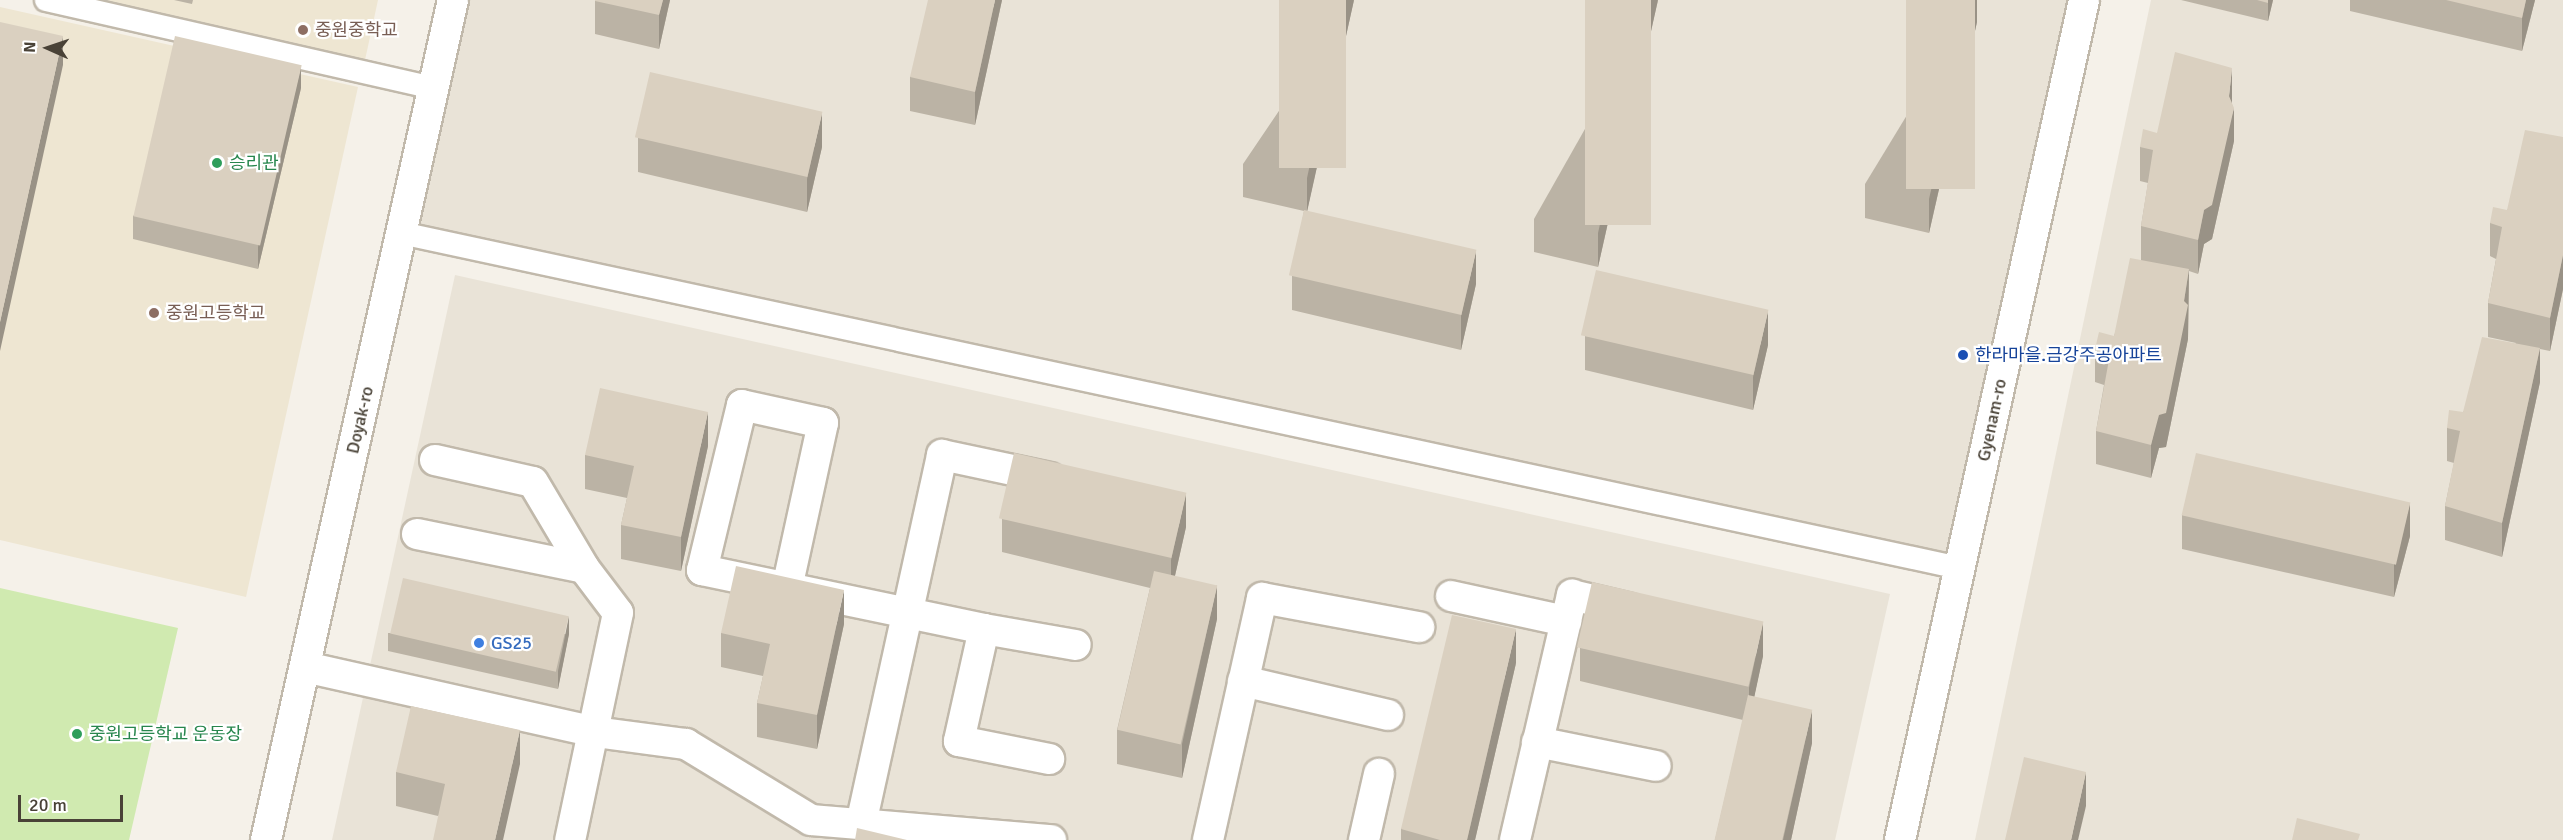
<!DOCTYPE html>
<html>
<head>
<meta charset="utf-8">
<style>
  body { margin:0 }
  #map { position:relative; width:2563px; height:840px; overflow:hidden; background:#f5f1e9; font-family:Signika,"Noto Sans KR",sans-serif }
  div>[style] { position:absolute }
  .residential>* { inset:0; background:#e9e3d7 }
  .education>* { inset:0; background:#eee6d2 }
  .green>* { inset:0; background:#d0eab0 }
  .roads { filter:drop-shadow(2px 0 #c1b9ab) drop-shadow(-2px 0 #c1b9ab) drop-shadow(0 2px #c1b9ab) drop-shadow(0 -2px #c1b9ab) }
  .pedestrian>* { height:22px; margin:-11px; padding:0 11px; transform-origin:11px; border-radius:11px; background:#fff }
  .minor>* { height:30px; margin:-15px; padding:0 15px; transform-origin:15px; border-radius:15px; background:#fff }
  .wall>* { inset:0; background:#bbb3a5 }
  .shaded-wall>* { inset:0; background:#999286 }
  .building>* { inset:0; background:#dad0c0; transform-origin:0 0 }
  .dots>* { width:16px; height:16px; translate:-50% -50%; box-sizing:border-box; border:3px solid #fff; border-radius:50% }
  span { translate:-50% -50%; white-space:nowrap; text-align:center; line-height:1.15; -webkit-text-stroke:4.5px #fff; paint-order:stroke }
  .education-label { font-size:18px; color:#785e54 }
  .left { translate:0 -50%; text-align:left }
  .leisure-label { font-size:18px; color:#27864d }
  .transit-label { font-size:18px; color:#164399 }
  .street-label { font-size:18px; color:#494237 }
  .shop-label { font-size:18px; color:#366cbe }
  .north { position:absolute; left:18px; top:18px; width:60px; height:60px; -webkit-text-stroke:4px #fff; paint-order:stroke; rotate:273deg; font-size:16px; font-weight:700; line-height:24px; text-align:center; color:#494237 }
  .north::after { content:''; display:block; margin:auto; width:21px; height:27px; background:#494237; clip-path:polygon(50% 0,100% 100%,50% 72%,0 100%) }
  .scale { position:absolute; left:18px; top:795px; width:105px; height:27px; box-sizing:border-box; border:3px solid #494237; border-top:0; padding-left:8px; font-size:18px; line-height:21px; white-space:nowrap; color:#494237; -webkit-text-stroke:4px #fff; paint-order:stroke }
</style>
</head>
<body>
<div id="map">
  <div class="residential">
    <div style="clip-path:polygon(453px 0,2084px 0,1960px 568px,401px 233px)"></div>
    <div style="clip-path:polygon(2151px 0,2563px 0,2563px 840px,1975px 840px)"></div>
    <div style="clip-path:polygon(455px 275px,1890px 594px,1835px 840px,332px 840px)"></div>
  </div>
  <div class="education">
    <div style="clip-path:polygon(104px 0,378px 0,365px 60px)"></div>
    <div style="clip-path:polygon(0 7px,358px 87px,246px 597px,0 540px)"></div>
  </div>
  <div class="green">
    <div style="clip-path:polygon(0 588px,178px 628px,129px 840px,0 840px)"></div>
  </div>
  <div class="roads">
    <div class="pedestrian">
      <div style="left:46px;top:0;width:397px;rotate:12.8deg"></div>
      <div style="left:401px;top:233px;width:1595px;rotate:12.13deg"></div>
    </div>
    <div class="minor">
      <div style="left:435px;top:460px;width:100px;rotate:12.7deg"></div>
      <div style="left:533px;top:482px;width:100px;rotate:59.3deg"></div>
      <div style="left:417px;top:534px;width:170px;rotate:11.5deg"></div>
      <div style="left:584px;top:568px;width:56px;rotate:52.9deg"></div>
      <div style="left:618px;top:613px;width:232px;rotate:101.9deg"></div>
      <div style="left:787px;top:588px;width:169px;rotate:-77.7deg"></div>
      <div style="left:823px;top:423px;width:83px;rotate:-167.5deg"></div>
      <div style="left:742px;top:405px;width:170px;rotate:103.6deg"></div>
      <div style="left:702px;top:570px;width:288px;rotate:11.8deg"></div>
      <div style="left:984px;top:629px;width:93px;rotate:9.9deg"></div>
      <div style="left:1451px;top:596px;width:118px;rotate:12.3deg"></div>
      <div style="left:984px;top:629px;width:115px;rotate:102.6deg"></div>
      <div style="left:959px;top:741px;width:92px;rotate:11.3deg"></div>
      <div style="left:305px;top:667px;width:297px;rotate:12.6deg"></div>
      <div style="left:595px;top:732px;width:92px;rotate:7.5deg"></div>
      <div style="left:686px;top:744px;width:146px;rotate:31.3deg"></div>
      <div style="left:811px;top:820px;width:241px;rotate:4.8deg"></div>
      <div style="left:1243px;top:681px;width:149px;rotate:13.2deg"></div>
      <div style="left:1537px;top:742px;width:121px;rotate:11.4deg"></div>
      <div style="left:861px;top:824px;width:378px;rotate:-77.6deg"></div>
      <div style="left:942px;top:455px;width:110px;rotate:12deg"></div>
      <div style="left:266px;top:840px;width:861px;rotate:-77.45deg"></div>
      <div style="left:1208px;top:840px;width:248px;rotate:-77.4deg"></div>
      <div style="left:1262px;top:598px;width:160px;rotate:10.5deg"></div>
      <div style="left:1364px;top:840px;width:68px;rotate:-77.2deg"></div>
      <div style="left:1515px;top:840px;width:252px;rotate:-76.9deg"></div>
      <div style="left:1572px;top:595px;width:57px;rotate:13.3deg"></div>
      <div style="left:1900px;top:840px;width:860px;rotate:-77.64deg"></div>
    </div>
  </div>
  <div class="wall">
    <div style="clip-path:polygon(174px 0,193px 0,192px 4px)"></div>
    <div style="clip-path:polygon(595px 0,670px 0,659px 49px,595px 34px)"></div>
    <div style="clip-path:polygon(1002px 0,975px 125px,910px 111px,910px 77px)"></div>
    <div style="clip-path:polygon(1354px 0,1307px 211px,1476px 284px,1461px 350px,1292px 310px,1292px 276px,1304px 211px,1243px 197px,1243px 164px)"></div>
    <div style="clip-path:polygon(1658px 0,1598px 267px,1534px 252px,1534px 219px)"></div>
    <div style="clip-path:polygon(1977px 0,1977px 22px,1929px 233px,1865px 218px,1865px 184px)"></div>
    <div style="clip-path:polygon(2181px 0,2273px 0,2268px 21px)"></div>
    <div style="clip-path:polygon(2350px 0,2535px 0,2522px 51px,2350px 11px)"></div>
    <div style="clip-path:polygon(301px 88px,258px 269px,133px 239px,133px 216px)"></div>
    <div style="clip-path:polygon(2232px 103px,2234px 141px,2212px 239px,2204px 244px,2198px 274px,2189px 271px,2188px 339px,2166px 447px,2159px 448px,2151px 478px,2096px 464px,2096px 431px,2104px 385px,2095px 382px,2095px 349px,2114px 336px,2141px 260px,2141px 226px,2148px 183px,2140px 181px,2140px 147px,2157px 133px)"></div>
    <div style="clip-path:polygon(2563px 137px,2563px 289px,2550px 351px,2540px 349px,2540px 382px,2502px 557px,2445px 540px,2445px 506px,2454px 463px,2447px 461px,2447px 428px,2463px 412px,2516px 343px,2488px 337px,2488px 303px,2496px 259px,2490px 256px,2490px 223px,2507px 210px)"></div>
    <div style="clip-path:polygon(638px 138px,822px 147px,807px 212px,638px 172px)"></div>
    <div style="clip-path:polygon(1585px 336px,1768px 345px,1753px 410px,1585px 370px)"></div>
    <div style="clip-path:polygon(708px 446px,681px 571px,621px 559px,621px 525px,627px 498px,585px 489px,585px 455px)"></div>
    <div style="clip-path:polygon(2182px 515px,2410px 536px,2394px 597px,2182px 549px)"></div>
    <div style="clip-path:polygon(1002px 519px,1186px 527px,1175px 576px,1217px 619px,1182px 778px,1117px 764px,1117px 730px,1150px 588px,1002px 552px)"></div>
    <div style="clip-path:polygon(844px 624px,817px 749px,757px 737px,757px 703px,763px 676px,721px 667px,721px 633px)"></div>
    <div style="clip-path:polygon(388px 633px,569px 634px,558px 689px,388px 651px)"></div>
    <div style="clip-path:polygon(1580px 648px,1763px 656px,1754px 697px,1812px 743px,1791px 840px,1715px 840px,1743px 720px,1580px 681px)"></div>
    <div style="clip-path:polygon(1516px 663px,1475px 840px,1401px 840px,1401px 829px)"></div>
    <div style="clip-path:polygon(520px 764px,438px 816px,396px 806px,396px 772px)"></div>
  </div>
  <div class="shaded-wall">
    <div style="clip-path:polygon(663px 0,670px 0,659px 49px,659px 15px)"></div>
    <div style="clip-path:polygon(995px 0,1002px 0,975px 125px,975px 92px)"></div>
    <div style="clip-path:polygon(1346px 0,1354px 0,1307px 212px,1307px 178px)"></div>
    <div style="clip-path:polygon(1651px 0,1658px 0,1598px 267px,1598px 233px)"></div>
    <div style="clip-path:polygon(1975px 0,1977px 0,1977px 22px,1929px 233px,1929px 199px)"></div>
    <div style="clip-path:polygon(2268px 0,2273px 0,2268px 21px)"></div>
    <div style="clip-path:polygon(2526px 0,2535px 0,2522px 51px,2522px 18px)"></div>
    <div style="clip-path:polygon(63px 36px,63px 65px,0 351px,0 322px)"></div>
    <div style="clip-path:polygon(301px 66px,301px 88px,258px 269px,258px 247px)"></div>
    <div style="clip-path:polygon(2232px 68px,2232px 101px,2229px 129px,2229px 96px)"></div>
    <div style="clip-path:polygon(2234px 108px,2234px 141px,2212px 239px,2204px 244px,2198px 274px,2198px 240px,2204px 210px)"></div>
    <div style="clip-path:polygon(822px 113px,822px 147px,807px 212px,807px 179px)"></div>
    <div style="clip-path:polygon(1476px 251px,1476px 284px,1461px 350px,1461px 316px)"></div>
    <div style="clip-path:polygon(2563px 255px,2563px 289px,2550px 351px,2550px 318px)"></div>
    <div style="clip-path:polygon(2189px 269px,2188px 339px,2166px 447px,2159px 448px,2151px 478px,2151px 445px,2184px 301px)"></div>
    <div style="clip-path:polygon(1768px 311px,1768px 345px,1753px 410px,1753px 377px)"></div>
    <div style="clip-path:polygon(2540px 348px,2540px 382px,2502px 557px,2502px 523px)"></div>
    <div style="clip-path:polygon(708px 412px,708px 446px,681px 571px,681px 537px)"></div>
    <div style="clip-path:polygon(1186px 493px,1186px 527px,1171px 593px,1171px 560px)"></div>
    <div style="clip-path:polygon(2410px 503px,2410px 536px,2394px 597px,2394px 563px)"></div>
    <div style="clip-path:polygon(1217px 585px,1217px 619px,1182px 778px,1182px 744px)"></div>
    <div style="clip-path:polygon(844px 590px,844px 624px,817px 749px,817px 715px)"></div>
    <div style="clip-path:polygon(569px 616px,569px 634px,558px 689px,558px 671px)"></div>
    <div style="clip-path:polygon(1763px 622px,1763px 656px,1749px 722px,1749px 688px)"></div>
    <div style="clip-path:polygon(1516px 629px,1516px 663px,1475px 840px,1467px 840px)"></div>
    <div style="clip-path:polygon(1812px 710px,1812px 743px,1791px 840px,1783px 840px)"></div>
    <div style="clip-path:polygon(520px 730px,520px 764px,503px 840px,495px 840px)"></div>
    <div style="clip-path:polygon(2086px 772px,2086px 806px,2078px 840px,2071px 840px)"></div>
  </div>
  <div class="building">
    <div style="clip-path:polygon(595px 0,663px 0,659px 15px,595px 1px)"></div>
    <div style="clip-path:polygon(928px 0,995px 0,975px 92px,910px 77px)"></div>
    <div style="left:1279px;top:0;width:67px;height:168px"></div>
    <div style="left:1585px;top:0;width:66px;height:225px"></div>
    <div style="left:1906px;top:0;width:69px;height:189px"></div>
    <div style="clip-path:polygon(2257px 0,2268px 0,2268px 3px)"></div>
    <div style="clip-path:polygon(2446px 0,2526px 0,2522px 18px)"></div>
    <div style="clip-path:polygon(0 22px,63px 36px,0 322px)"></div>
    <div style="left:175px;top:36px;width:130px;height:185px;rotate:13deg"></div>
    <div style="clip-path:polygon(2175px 52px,2232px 68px,2229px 96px,2234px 108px,2212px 205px,2204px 210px,2198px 240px,2141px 226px,2153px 150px,2140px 147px,2143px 129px,2157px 133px)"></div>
    <div style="left:650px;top:72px;width:177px;height:67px;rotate:13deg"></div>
    <div style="clip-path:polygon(2525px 130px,2563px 137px,2563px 255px,2550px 318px,2488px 303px,2502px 227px,2490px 223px,2493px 207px,2507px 210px)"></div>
    <div style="left:1304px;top:210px;width:177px;height:67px;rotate:13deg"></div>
    <div style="clip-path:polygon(2130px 258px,2189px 269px,2184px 301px,2188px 305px,2166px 413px,2159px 415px,2151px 445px,2096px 431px,2110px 354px,2095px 349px,2099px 332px,2114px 336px)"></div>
    <div style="left:1596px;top:270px;width:177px;height:67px;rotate:13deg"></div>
    <div style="clip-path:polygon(2482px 337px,2540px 348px,2502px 523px,2445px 506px,2460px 431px,2447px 428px,2449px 410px,2463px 412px)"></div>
    <div style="clip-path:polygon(600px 388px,708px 412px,681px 537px,621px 525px,634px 466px,585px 455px)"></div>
    <div style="left:1014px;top:453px;width:177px;height:67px;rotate:13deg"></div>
    <div style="left:2196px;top:453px;width:220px;height:64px;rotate:13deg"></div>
    <div style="clip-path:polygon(736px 566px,844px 590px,817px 715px,757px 703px,770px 644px,721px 633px)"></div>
    <div style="left:1154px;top:571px;width:65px;height:163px;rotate:13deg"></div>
    <div style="left:403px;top:578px;width:170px;height:57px;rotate:13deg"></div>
    <div style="left:1592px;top:582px;width:176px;height:67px;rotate:13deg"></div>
    <div style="clip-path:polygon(1452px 615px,1516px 629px,1467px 840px,1440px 840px,1401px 829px)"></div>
    <div style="left:1748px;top:695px;width:66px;height:149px;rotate:13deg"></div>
    <div style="clip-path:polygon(411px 706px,520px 730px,495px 840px,433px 840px,445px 784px,396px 772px)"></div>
    <div style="clip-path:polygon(2024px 757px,2086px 772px,2071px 840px,2005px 840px)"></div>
    <div style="clip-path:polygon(2297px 818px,2360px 834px,2358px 840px,2292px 840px)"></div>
    <div style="clip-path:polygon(857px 828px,907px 840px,855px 840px)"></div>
  </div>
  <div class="dots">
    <div style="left:303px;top:30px;background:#8d6e63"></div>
    <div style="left:217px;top:163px;background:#2e9e5b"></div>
    <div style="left:154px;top:313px;background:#8d6e63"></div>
    <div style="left:1963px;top:355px;background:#1a4fb4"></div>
    <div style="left:479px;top:643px;background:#3f7fe0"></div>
    <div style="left:77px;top:734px;background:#2e9e5b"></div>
  </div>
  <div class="education-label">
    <span class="left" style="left:315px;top:30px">중원중학교</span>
    <span class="left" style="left:166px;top:313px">중원고등학교</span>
  </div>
  <div class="leisure-label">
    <span class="left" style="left:229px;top:163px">승리관</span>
    <span class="left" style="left:89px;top:734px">중원고등학교 운동장</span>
  </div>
  <div class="transit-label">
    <span class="left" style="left:1975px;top:355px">한라마을.금강주공아파트</span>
  </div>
  <div class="street-label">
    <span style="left:360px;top:420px;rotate:-77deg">Doyak-ro</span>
    <span style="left:1992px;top:420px;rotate:-78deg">Gyenam-ro</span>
  </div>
  <div class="shop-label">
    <span class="left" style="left:491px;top:643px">GS25</span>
  </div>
  <div class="north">N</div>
  <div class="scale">20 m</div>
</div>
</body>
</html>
